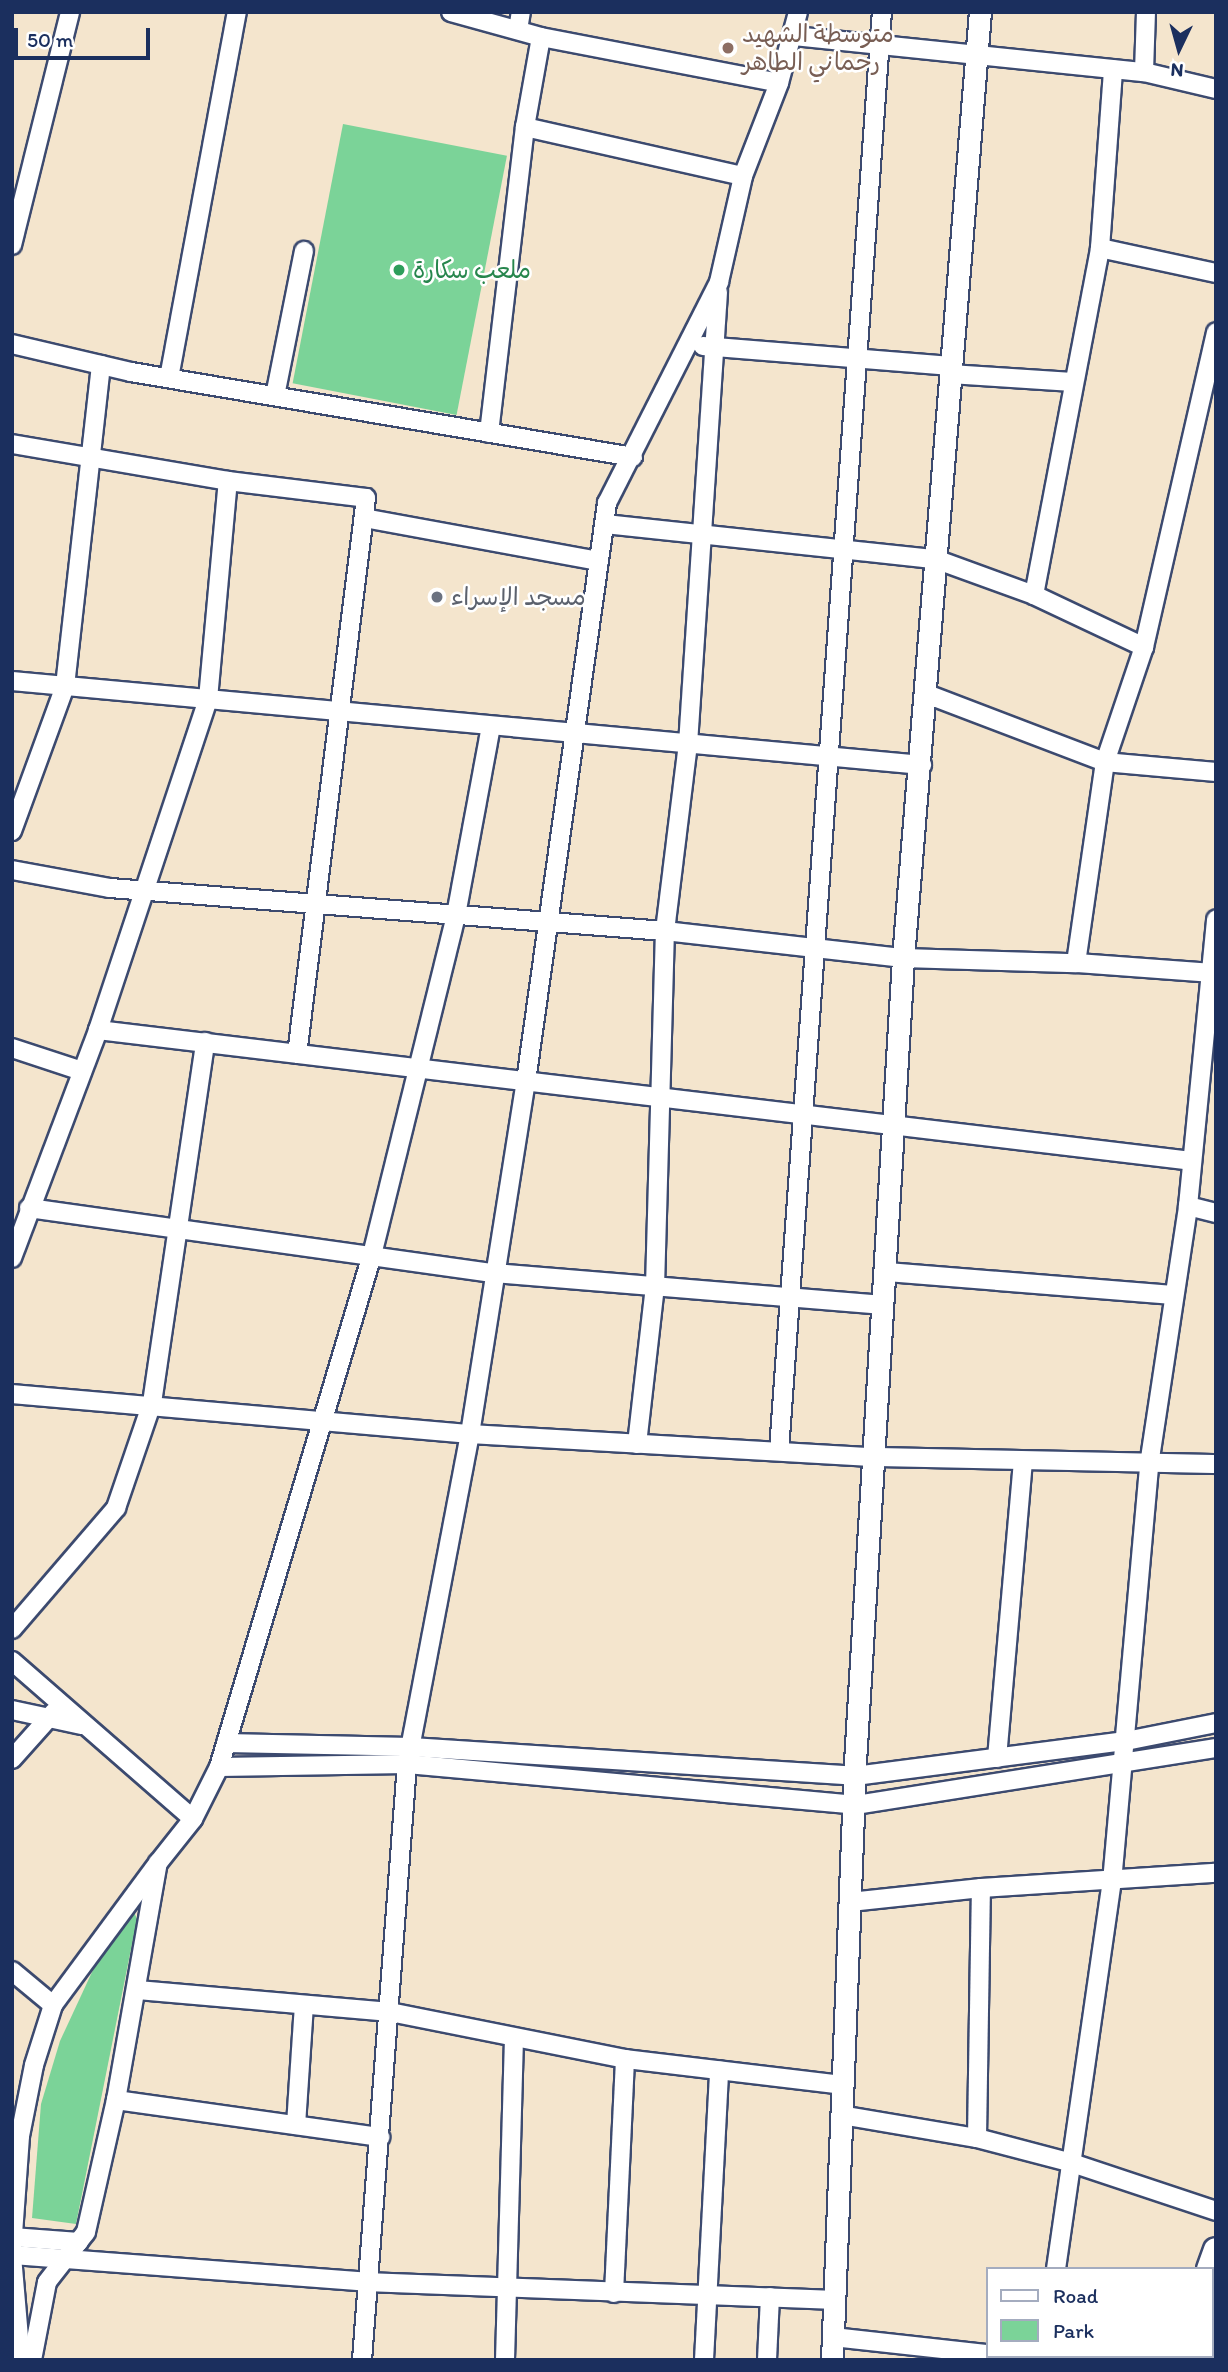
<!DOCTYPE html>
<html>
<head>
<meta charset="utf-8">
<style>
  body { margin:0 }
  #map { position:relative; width:1228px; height:2372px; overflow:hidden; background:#f4e5cd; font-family:Itim,"Playpen Sans Arabic",sans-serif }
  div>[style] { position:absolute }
  .green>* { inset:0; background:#7bd398; transform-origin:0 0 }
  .roads { filter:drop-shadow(2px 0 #3c4a6f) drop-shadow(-2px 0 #3c4a6f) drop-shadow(0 2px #3c4a6f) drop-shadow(0 -2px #3c4a6f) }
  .minor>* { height:18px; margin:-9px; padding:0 9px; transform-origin:9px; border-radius:9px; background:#fff }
  .tertiary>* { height:21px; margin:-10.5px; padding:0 10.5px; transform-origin:10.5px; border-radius:10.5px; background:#fff }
  .secondary>* { height:24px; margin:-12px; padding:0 12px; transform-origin:12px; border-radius:12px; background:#fff }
  .dots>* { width:19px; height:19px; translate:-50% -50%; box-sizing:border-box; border:4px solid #fff; border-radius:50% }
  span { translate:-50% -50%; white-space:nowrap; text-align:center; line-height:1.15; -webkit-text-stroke:5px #fff; paint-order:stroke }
  .education-label { font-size:24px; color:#785e54 }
  .left { translate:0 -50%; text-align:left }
  .leisure-label { font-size:24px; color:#27864d }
  .worship-label { font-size:24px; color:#5b616d }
  .frame { position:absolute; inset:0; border:14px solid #1b2f5e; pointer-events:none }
  .legend { position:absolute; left:986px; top:2267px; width:228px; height:91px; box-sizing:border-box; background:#fff; border:2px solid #a4acbf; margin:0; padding:9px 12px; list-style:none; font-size:21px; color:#1b2f5e }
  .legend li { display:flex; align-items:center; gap:14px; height:35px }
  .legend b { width:35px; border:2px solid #a4acbf }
  .north { position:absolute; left:1144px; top:14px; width:70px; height:70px; -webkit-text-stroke:5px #fff; paint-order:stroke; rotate:185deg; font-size:19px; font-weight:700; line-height:28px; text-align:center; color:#1b2f5e }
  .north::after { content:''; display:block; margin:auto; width:24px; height:32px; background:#1b2f5e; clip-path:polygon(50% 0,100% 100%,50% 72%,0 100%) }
  .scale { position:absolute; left:14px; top:28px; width:136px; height:32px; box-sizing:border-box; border:4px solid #1b2f5e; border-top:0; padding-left:9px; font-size:21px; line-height:24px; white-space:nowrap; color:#1b2f5e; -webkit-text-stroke:5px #fff; paint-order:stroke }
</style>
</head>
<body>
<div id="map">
  <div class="green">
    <div style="left:343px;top:124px;width:167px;height:264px;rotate:11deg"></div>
    <div style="clip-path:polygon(134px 1912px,137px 1919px,76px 2224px,32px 2218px,41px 2104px,60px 2041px,99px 1957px)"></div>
  </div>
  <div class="roads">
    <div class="minor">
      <div style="left:451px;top:12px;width:93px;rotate:15.5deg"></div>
      <div style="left:541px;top:37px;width:242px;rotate:10.9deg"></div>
      <div style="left:518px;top:30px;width:18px;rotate:-81deg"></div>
      <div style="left:794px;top:36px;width:352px;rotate:5.9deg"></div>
      <div style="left:1144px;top:72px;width:74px;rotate:13.3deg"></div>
      <div style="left:1144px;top:72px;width:60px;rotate:-88.1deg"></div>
      <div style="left:525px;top:127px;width:223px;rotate:12.7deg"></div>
      <div style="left:12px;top:245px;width:240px;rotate:-76deg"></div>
      <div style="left:1100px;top:248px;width:119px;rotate:12.2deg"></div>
      <div style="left:12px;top:344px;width:122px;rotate:13.2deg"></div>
      <div style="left:131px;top:372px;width:509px;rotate:9.61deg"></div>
      <div style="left:703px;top:346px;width:249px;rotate:4.6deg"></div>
      <div style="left:950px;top:374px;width:123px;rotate:3.7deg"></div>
      <div style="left:169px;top:378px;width:372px;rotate:-79.5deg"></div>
      <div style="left:275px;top:396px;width:148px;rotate:-78.7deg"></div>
      <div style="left:489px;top:433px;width:308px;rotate:-83.3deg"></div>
      <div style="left:525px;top:127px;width:91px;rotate:-79.9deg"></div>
      <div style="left:12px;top:444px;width:219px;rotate:9.7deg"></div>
      <div style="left:228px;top:481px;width:139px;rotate:7deg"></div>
      <div style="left:366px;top:498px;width:560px;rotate:97.07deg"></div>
      <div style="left:364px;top:518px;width:239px;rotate:10.4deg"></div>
      <div style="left:605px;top:524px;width:332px;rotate:6.1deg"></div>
      <div style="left:935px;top:559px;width:105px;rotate:20deg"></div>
      <div style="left:1034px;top:595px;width:122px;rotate:25.3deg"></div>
      <div style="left:1034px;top:595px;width:353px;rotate:-79.2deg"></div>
      <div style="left:1100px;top:248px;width:179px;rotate:-85.8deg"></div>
      <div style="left:12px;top:681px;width:914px;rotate:5.27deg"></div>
      <div style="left:924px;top:693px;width:194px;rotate:20.9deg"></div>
      <div style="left:1105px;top:762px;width:111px;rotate:5.1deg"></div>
      <div style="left:12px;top:831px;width:154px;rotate:-69.9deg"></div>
      <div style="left:65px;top:686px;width:323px;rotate:-83.6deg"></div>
      <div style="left:12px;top:870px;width:100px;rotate:10.4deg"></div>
      <div style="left:110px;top:888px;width:557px;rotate:4.43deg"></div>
      <div style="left:665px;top:931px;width:240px;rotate:6.5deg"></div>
      <div style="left:903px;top:958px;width:173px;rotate:1.7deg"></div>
      <div style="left:1076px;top:963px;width:203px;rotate:-81.8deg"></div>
      <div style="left:1105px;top:762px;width:121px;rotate:-71.3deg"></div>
      <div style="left:1144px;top:647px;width:323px;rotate:-77.1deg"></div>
      <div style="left:1076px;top:963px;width:135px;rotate:4.2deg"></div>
      <div style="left:98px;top:1030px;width:1101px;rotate:6.83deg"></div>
      <div style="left:12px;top:1048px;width:74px;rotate:18.2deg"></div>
      <div style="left:1188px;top:1206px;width:29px;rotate:14deg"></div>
      <div style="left:29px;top:1208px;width:470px;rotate:8deg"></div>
      <div style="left:494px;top:1273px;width:391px;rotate:4.7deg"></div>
      <div style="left:12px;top:1258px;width:244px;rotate:-69.3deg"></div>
      <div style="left:98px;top:1030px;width:349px;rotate:-71.6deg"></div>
      <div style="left:208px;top:699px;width:219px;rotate:-84.8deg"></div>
      <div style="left:887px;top:1272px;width:287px;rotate:4.6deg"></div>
      <div style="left:12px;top:1394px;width:460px;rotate:5deg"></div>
      <div style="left:470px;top:1434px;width:406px;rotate:3.3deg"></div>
      <div style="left:875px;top:1457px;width:341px;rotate:1.2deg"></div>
      <div style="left:637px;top:1444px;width:158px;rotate:-83.5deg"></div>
      <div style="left:655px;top:1287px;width:356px;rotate:-88.4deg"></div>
      <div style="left:665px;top:931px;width:188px;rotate:-83deg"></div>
      <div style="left:688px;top:744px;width:453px;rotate:-86.2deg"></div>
      <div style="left:779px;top:1451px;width:1443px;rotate:-85.91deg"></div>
      <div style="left:12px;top:1629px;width:160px;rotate:-49.3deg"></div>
      <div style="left:116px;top:1508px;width:111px;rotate:-71.1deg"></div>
      <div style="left:152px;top:1403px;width:365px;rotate:-81.6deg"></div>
      <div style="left:12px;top:1661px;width:240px;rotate:41.1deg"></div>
      <div style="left:12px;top:1710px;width:72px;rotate:12.1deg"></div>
      <div style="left:226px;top:1743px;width:185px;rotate:1.2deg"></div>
      <div style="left:411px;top:1747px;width:445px;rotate:3.7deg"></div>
      <div style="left:855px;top:1776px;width:273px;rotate:-7.4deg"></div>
      <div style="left:1126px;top:1741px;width:92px;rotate:-11.3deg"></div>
      <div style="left:997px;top:1758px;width:298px;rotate:-85deg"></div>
      <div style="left:12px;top:1759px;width:63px;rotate:-48.2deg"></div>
      <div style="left:219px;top:1767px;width:188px;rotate:-0.9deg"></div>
      <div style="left:407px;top:1764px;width:451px;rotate:5.2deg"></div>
      <div style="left:856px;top:1805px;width:364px;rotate:-9deg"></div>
      <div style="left:850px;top:1902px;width:132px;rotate:-6.1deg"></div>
      <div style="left:981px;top:1888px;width:235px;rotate:-3.7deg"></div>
      <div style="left:12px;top:1971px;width:53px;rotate:39.7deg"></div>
      <div style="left:138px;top:1990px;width:253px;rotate:5deg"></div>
      <div style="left:390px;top:2012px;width:240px;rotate:11.3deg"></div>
      <div style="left:625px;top:2059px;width:220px;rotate:6.8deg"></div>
      <div style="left:116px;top:2100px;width:267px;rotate:8deg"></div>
      <div style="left:841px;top:2115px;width:138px;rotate:9.6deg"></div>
      <div style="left:977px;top:2138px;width:98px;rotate:14.7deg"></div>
      <div style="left:1072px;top:2163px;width:152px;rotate:18.4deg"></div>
      <div style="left:296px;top:2125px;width:120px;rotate:-86.2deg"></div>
      <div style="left:977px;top:2138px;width:250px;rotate:-89.1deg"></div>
      <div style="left:12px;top:2237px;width:67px;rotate:4.3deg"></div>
      <div style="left:12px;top:2248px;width:112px;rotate:-85.9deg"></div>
      <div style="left:20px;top:2136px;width:72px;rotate:-78.8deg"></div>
      <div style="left:34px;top:2065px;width:63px;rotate:-72.4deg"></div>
      <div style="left:53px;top:2005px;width:173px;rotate:-53.5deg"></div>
      <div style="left:12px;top:2255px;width:357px;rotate:4.3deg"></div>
      <div style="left:368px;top:2282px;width:466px;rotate:2.2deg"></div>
      <div style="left:12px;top:2256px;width:104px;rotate:85.1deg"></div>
      <div style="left:1056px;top:2269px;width:391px;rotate:-81.8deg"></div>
      <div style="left:1112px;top:1882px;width:419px;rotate:-84.9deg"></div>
      <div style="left:1149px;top:1465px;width:262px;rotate:-81.4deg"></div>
      <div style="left:1188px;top:1206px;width:288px;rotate:-84.4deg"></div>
      <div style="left:614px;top:2293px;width:234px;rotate:-87.3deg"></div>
      <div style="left:833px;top:2337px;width:156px;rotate:6.3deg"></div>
      <div style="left:1009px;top:2356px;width:33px;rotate:7deg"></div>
      <div style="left:32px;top:2360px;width:79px;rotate:-79.1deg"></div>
      <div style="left:47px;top:2282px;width:63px;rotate:-52deg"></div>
      <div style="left:86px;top:2232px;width:135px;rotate:-77.2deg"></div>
      <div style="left:116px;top:2100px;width:241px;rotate:-80deg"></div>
      <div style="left:158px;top:1863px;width:56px;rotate:-51.5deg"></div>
      <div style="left:193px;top:1819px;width:58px;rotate:-63.4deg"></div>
      <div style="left:219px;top:1767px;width:534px;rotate:-73.36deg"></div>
      <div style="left:372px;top:1255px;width:350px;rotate:-76.1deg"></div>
      <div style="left:456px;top:915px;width:192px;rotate:-79.5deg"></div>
      <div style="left:362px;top:2360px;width:598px;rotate:-85.68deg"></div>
      <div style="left:407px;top:1764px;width:336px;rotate:-79.2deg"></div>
      <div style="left:470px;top:1434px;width:357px;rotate:-81deg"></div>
      <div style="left:526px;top:1081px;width:584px;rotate:-82.02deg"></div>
      <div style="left:607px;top:503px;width:248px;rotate:-63.1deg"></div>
      <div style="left:719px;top:282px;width:109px;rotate:-77.2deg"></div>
      <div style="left:743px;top:176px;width:100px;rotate:-68.8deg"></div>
      <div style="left:779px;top:83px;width:73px;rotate:-75deg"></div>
      <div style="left:505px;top:2360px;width:321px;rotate:-88.4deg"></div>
      <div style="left:704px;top:2360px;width:290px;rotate:-87deg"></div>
      <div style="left:767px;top:2360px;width:63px;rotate:-87.3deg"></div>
    </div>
    <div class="tertiary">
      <div style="left:832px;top:2360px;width:598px;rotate:-87.8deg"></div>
      <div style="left:855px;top:1762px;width:805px;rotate:-86.58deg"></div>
      <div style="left:903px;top:958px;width:949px;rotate:-85.35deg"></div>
    </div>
    <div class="secondary">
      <div style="left:1209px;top:2269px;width:20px;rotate:-70deg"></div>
      <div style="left:1178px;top:2360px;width:4px;rotate:-63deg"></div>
    </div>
  </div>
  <div class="dots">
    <div style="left:728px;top:48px;background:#8d6e63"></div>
    <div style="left:399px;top:270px;background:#2e9e5b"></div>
    <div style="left:437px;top:597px;background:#6b7280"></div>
  </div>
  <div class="education-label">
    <span class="left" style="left:742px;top:48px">متوسطة الشهيد<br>رحماني الطاهر</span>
  </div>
  <div class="leisure-label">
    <span class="left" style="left:413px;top:270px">ملعب سكارة</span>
  </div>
  <div class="worship-label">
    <span class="left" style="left:451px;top:597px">مسجد الإسراء</span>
  </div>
  <div class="frame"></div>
  <ul class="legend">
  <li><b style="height:9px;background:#fff"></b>Road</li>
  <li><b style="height:19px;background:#7bd398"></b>Park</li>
  </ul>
  <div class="north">N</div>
  <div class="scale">50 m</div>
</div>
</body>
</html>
